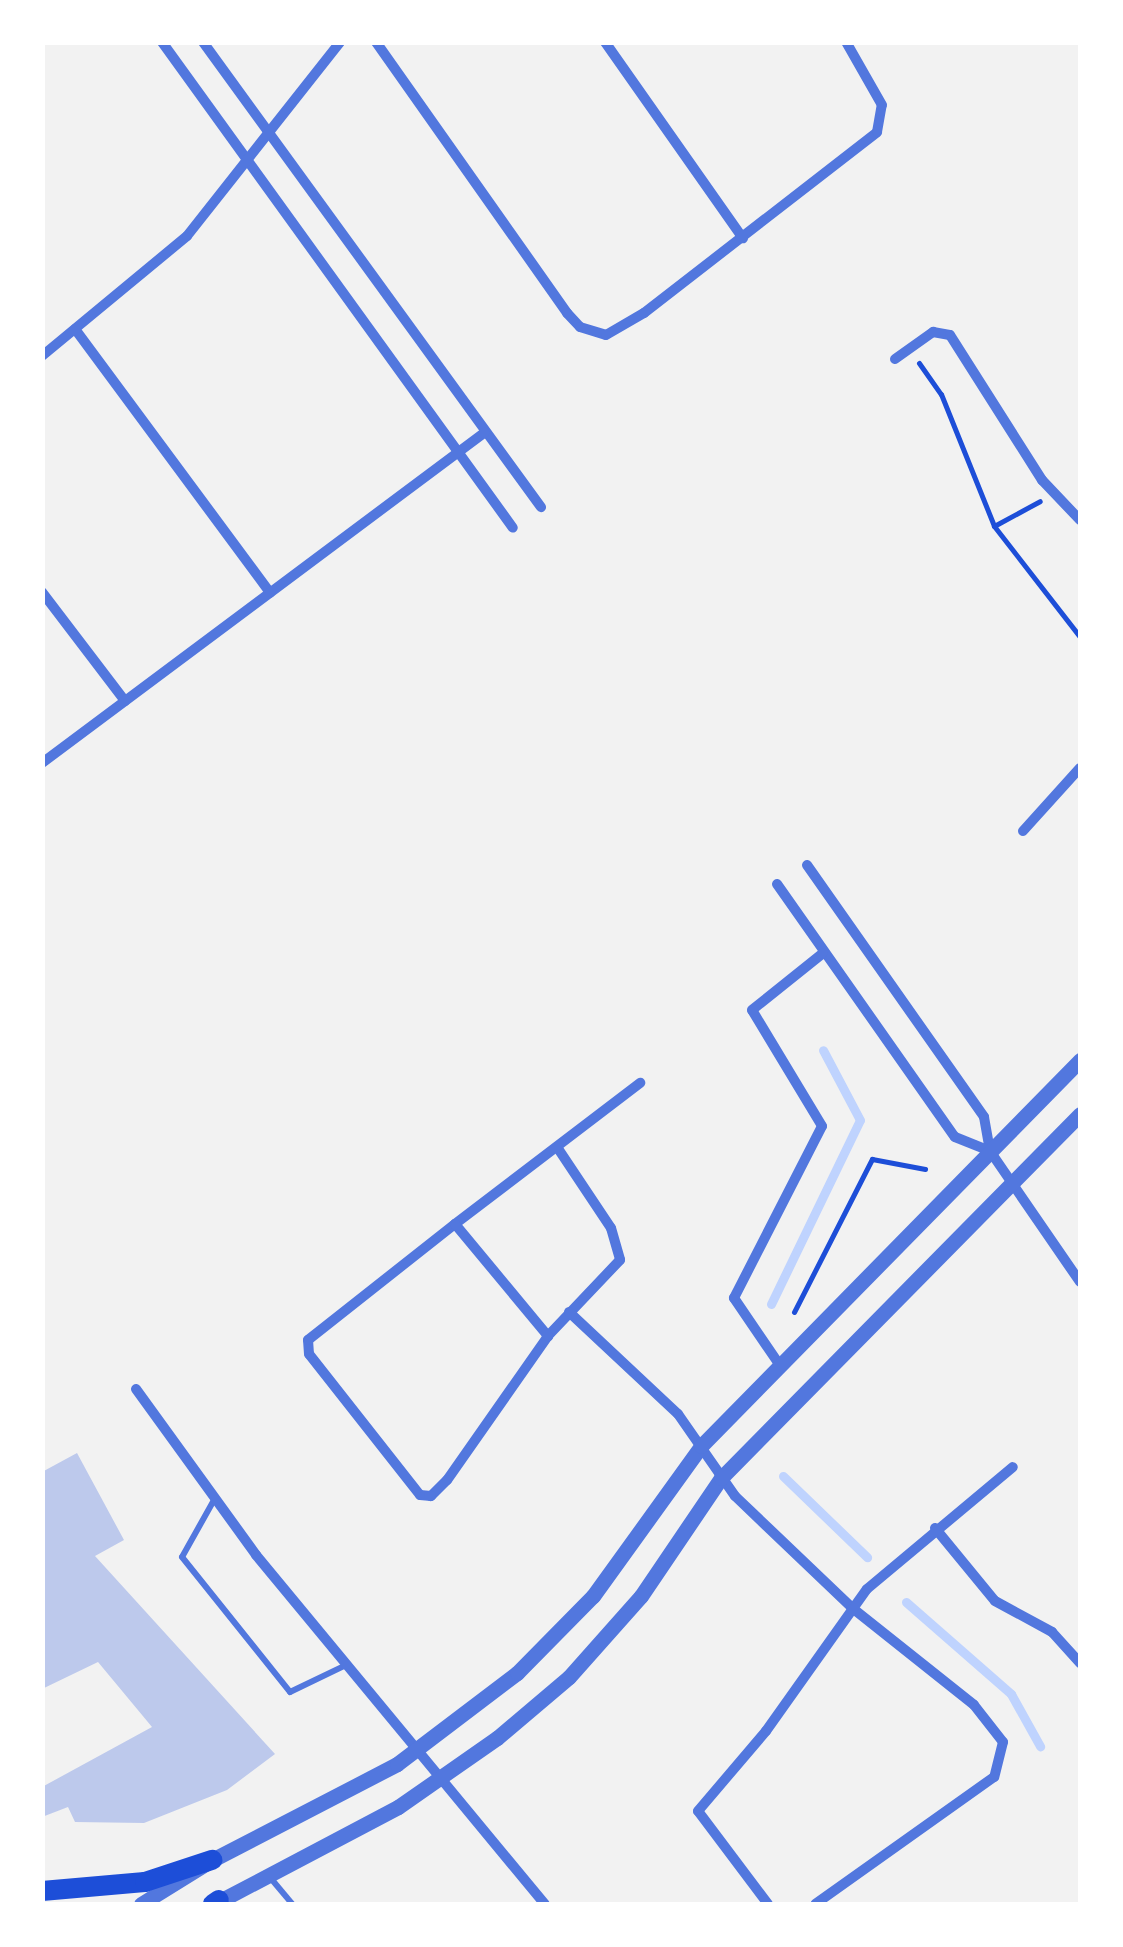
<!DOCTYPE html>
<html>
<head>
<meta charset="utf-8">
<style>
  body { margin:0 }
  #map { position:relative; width:1123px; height:1947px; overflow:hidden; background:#f2f2f2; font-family:Manrope,sans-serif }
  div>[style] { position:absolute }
  .stream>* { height:9px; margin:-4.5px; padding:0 4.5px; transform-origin:4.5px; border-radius:4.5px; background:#bfd3fe }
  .building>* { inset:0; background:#bdc9ec }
  .path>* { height:5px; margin:-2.5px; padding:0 2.5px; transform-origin:2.5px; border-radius:2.5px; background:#1d4ed8 }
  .service>* { height:6px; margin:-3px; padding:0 3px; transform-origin:3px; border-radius:3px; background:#5277de }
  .minor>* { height:10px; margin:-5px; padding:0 5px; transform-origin:5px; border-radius:5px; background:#5277de }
  .tertiary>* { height:15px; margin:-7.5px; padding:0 7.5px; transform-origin:7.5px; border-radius:7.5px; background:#5277de }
  .primary>* { height:20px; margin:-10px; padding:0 10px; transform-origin:10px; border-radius:10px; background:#1d4ed8 }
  span { translate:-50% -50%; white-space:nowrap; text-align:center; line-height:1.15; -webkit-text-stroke:9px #fff; paint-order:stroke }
  .frame { position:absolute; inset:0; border:45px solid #fff; pointer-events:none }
</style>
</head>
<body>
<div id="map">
  <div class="stream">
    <div style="left:771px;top:1304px;width:204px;rotate:-64.2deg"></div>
    <div style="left:860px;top:1120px;width:79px;rotate:-117.9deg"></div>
    <div style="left:783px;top:1476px;width:117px;rotate:44deg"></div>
    <div style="left:906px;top:1602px;width:140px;rotate:41.2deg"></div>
    <div style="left:1011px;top:1694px;width:60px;rotate:60.9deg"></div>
  </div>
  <div class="building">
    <div style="clip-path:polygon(77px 1453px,124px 1540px,95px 1556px,275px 1754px,227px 1790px,144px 1823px,75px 1822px,68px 1807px,42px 1817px,42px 1787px,152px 1727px,98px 1662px,42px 1689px,42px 1472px)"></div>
  </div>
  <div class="path">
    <div style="left:919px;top:363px;width:38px;rotate:55deg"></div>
    <div style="left:941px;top:394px;width:142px;rotate:68.1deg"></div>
    <div style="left:994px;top:526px;width:140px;rotate:52.2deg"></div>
    <div style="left:994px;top:526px;width:52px;rotate:-28.5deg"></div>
    <div style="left:794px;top:1312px;width:172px;rotate:-63deg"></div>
    <div style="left:872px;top:1159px;width:54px;rotate:10.7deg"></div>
  </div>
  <div class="service">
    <div style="left:214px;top:1500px;width:65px;rotate:119.3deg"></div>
    <div style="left:182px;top:1557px;width:173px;rotate:51.3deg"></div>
    <div style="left:290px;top:1692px;width:62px;rotate:-25.7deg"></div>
    <div style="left:268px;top:1875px;width:38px;rotate:50deg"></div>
  </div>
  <div class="minor">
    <div style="left:162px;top:42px;width:599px;rotate:54.16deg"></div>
    <div style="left:203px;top:42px;width:575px;rotate:53.99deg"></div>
    <div style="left:376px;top:42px;width:332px;rotate:54.8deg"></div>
    <div style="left:567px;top:313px;width:19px;rotate:47deg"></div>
    <div style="left:580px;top:327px;width:27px;rotate:17deg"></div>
    <div style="left:606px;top:335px;width:44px;rotate:-30.1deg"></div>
    <div style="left:644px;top:313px;width:295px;rotate:-37.8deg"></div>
    <div style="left:877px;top:132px;width:27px;rotate:-80deg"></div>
    <div style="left:882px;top:105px;width:73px;rotate:-119.7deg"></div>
    <div style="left:605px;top:42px;width:240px;rotate:54.9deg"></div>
    <div style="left:75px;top:329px;width:328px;rotate:53.5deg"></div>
    <div style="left:42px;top:356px;width:188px;rotate:-39.6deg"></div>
    <div style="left:187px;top:236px;width:247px;rotate:-51.7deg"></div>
    <div style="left:895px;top:359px;width:47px;rotate:-35.4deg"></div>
    <div style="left:933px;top:332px;width:17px;rotate:10deg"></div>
    <div style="left:950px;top:335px;width:172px;rotate:57.6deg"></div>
    <div style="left:1042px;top:480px;width:55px;rotate:46.5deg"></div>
    <div style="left:42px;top:592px;width:137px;rotate:52.7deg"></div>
    <div style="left:42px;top:763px;width:552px;rotate:-36.75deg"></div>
    <div style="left:1023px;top:831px;width:85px;rotate:-47.9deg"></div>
    <div style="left:807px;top:865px;width:308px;rotate:54.9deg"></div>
    <div style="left:984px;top:1117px;width:35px;rotate:80deg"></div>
    <div style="left:990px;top:1151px;width:159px;rotate:55.5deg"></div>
    <div style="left:777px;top:884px;width:309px;rotate:54.9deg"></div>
    <div style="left:955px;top:1137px;width:38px;rotate:22deg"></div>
    <div style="left:557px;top:1147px;width:97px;rotate:56.3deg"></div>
    <div style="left:611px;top:1228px;width:33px;rotate:74deg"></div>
    <div style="left:620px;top:1260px;width:105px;rotate:133.5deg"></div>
    <div style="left:548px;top:1336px;width:176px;rotate:125deg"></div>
    <div style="left:447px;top:1480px;width:23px;rotate:135deg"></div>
    <div style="left:431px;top:1496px;width:11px;rotate:-175deg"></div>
    <div style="left:420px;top:1495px;width:179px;rotate:-128.2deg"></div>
    <div style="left:309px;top:1354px;width:14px;rotate:-94deg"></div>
    <div style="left:308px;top:1340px;width:187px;rotate:-38.3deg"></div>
    <div style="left:455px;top:1224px;width:233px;rotate:-37.3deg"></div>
    <div style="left:455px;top:1224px;width:146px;rotate:50.3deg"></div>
    <div style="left:569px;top:1312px;width:149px;rotate:43.1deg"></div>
    <div style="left:678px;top:1414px;width:100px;rotate:55.2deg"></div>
    <div style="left:735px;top:1496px;width:161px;rotate:43.7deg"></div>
    <div style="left:851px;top:1607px;width:157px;rotate:38.5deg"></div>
    <div style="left:974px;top:1705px;width:47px;rotate:51.9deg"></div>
    <div style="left:1003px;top:1742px;width:36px;rotate:104deg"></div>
    <div style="left:994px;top:1777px;width:219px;rotate:144.6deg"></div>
    <div style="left:779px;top:1364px;width:80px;rotate:-124.3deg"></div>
    <div style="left:734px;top:1298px;width:193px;rotate:-62.9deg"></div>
    <div style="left:822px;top:1126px;width:135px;rotate:-121.1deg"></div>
    <div style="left:752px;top:1010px;width:90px;rotate:-38.7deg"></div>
    <div style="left:136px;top:1389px;width:205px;rotate:54.1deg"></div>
    <div style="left:256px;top:1555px;width:453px;rotate:50.4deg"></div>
    <div style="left:935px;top:1528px;width:94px;rotate:50.6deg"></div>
    <div style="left:995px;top:1601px;width:65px;rotate:28.5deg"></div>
    <div style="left:1052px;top:1632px;width:42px;rotate:47.9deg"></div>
    <div style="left:768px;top:1904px;width:116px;rotate:-127deg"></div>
    <div style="left:698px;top:1811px;width:105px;rotate:-49.6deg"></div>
    <div style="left:766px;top:1731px;width:174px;rotate:-54.6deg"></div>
    <div style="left:867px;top:1589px;width:190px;rotate:-39.9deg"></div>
  </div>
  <div class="tertiary">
    <div style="left:141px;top:1904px;width:84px;rotate:-31.8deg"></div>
    <div style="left:212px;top:1860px;width:208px;rotate:-27.4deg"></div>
    <div style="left:397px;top:1764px;width:151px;rotate:-37.2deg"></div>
    <div style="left:517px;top:1673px;width:108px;rotate:-45.4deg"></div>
    <div style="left:593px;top:1596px;width:185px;rotate:-54.2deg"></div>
    <div style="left:701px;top:1446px;width:541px;rotate:-45.52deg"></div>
    <div style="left:214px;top:1904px;width:208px;rotate:-27.8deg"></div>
    <div style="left:398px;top:1807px;width:121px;rotate:-34.9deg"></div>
    <div style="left:497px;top:1738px;width:94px;rotate:-40.3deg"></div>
    <div style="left:569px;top:1677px;width:108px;rotate:-48.4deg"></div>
    <div style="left:641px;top:1596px;width:143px;rotate:-55.9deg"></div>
    <div style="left:721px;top:1478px;width:511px;rotate:-45.4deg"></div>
  </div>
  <div class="primary">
    <div style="left:42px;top:1891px;width:103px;rotate:-5deg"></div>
    <div style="left:145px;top:1882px;width:71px;rotate:-18.2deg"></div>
    <div style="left:213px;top:1904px;width:7px;rotate:-34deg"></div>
  </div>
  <div class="frame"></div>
</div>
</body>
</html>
